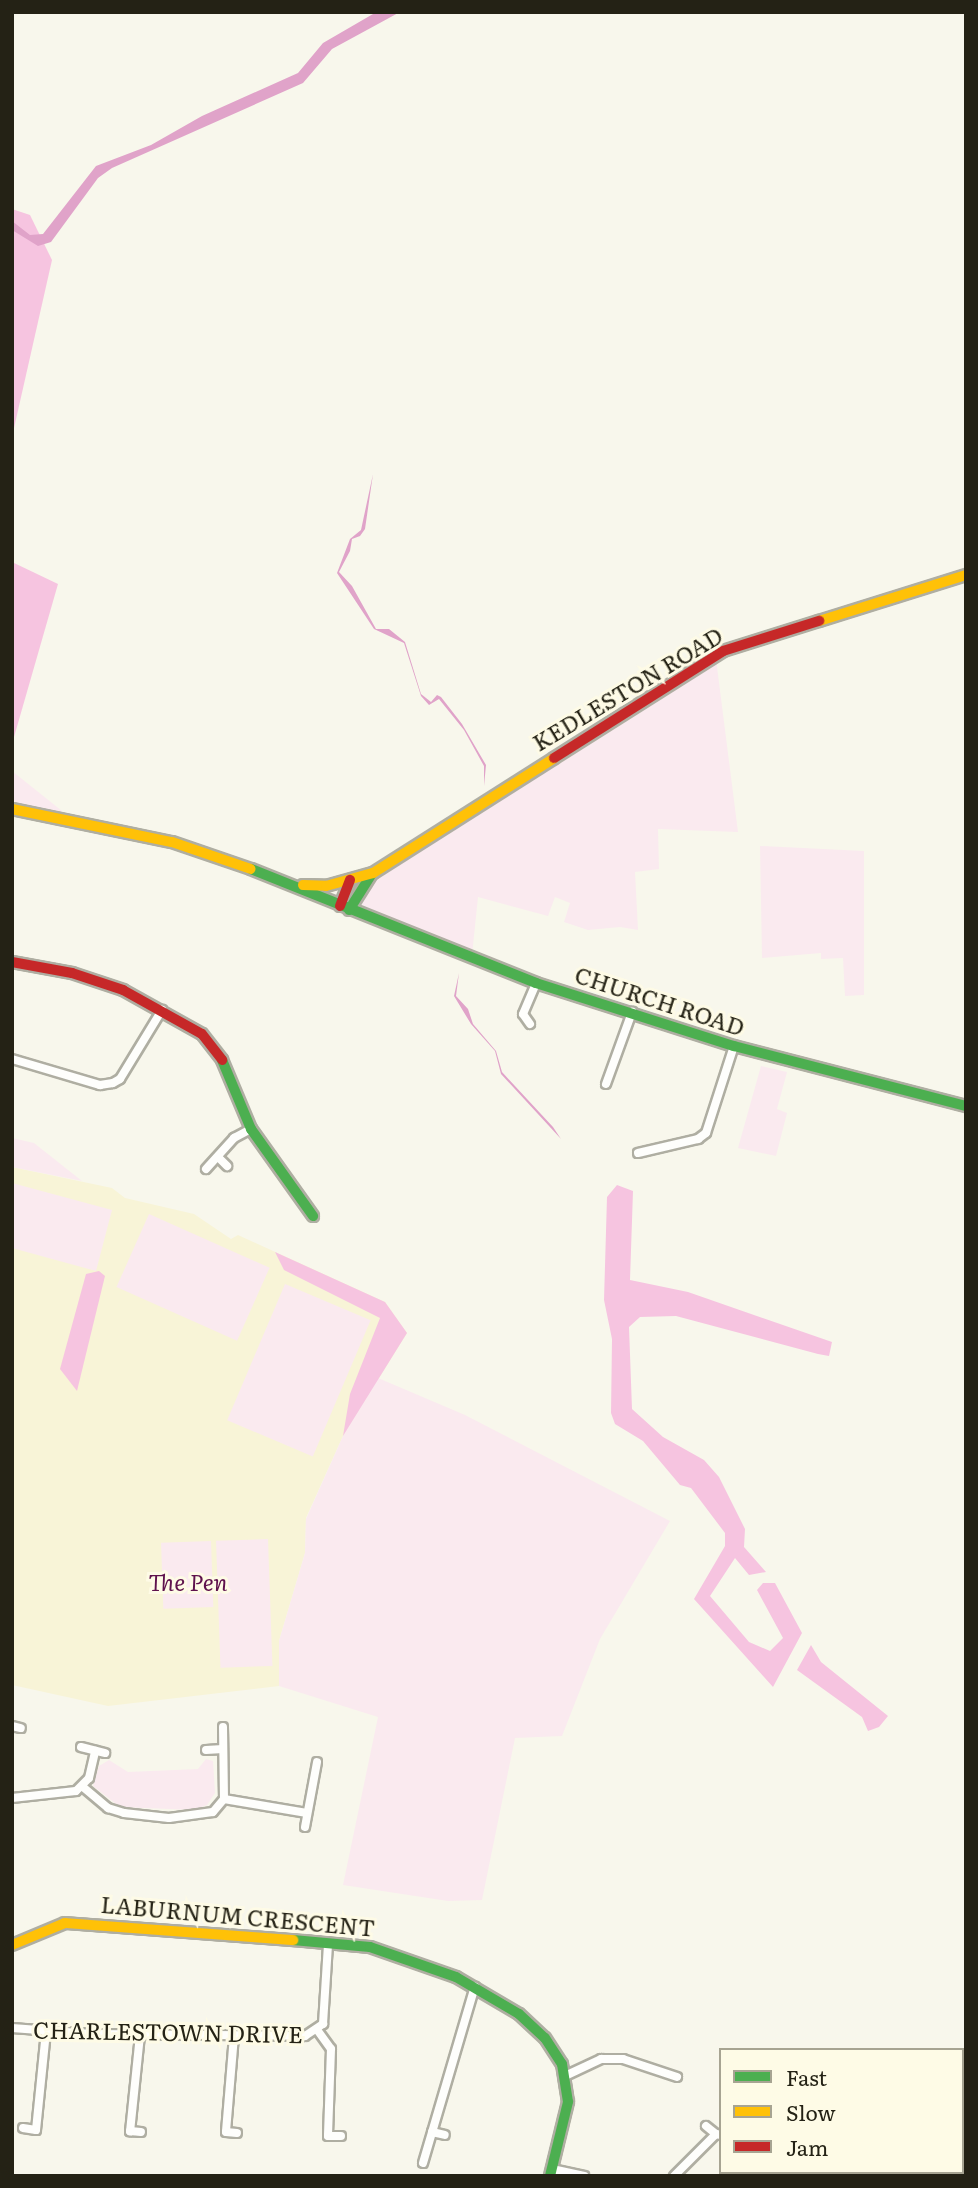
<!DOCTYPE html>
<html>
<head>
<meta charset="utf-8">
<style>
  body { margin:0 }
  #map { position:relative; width:978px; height:2188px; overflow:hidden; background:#f8f7ec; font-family:Literata,serif }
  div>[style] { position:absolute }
  .built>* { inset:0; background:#f8f4d7 }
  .green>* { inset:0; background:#faeaef; transform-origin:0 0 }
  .forest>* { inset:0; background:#f6c4e0 }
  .water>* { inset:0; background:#e0a3c9 }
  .roads { filter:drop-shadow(2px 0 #afaea2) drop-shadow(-2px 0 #afaea2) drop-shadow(0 2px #afaea2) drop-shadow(0 -2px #afaea2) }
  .street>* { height:8px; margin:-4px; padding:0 4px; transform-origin:4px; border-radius:4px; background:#fefefc }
  .fast>* { height:10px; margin:-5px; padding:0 5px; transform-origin:5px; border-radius:5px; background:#4caf50 }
  .slow>* { height:10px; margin:-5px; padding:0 5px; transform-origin:5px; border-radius:5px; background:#ffc107 }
  .jam>* { height:10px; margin:-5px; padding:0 5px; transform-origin:5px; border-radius:5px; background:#c62828 }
  span { translate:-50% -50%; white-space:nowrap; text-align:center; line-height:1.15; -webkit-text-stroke:6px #fefbe6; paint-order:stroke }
  .street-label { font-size:23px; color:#242215 }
  .park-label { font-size:23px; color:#5f124d; font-style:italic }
  .frame { position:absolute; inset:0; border:14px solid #242215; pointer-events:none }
  .legend { position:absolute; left:719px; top:2048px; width:245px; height:126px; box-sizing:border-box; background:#fefbe6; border:2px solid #a7a492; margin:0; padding:9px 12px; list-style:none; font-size:21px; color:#242215 }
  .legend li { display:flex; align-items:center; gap:14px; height:35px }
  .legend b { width:35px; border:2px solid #a7a492 }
</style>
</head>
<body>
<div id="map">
  <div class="built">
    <div style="clip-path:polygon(12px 1167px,112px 1188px,125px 1198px,194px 1214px,231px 1239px,238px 1235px,385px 1302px,407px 1333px,343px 1436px,306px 1518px,305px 1553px,279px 1641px,279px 1686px,108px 1706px,12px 1685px)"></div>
  </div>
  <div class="green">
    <div style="clip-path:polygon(716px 659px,738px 832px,658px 829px,659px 869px,635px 872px,638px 930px,620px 927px,588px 930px,564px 922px,570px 903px,555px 897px,548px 916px,478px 897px,472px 955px,363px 908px,360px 894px,373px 878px)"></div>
    <div style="clip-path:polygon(12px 771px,62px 811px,62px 817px,20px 806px,12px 799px)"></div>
    <div style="clip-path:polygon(760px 846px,864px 851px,864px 995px,845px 996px,843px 958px,821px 959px,821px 953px,762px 958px)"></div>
    <div style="clip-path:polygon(761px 1066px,787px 1072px,777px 1109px,787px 1113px,776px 1156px,738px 1148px)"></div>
    <div style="clip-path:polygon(12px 1138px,34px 1143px,82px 1181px,12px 1167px)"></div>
    <div style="clip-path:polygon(12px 1183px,112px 1210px,96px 1271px,12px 1248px)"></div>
    <div style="left:149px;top:1214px;width:132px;height:80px;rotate:24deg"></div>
    <div style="left:285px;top:1284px;width:93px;height:148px;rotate:23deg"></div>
    <div style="clip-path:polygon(378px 1378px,465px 1415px,670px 1521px,600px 1639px,562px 1736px,515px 1738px,482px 1900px,448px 1901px,343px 1885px,378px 1717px,279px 1686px,279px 1641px,305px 1553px,306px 1519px,343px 1436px)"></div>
    <div style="left:268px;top:1539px;width:127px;height:52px;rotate:88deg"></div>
    <div style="left:211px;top:1541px;width:66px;height:50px;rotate:88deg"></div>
    <div style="clip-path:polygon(206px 1759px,213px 1761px,215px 1793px,207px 1805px,194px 1810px,120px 1807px,93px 1786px,99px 1766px,109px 1760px,128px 1772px,198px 1769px)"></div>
  </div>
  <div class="forest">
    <div style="clip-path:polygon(12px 209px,30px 215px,52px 260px,12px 437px)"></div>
    <div style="clip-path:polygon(12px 562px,58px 584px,12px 744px)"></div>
    <div style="clip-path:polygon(617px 1185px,633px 1191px,630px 1280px,688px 1292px,832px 1342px,829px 1356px,818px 1354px,676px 1316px,640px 1317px,629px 1327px,632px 1409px,663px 1437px,704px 1460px,719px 1477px,745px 1529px,744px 1547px,766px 1572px,749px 1575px,735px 1558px,710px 1596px,749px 1642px,770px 1651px,783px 1638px,757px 1590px,763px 1583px,775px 1583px,802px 1633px,773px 1687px,694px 1599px,725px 1546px,725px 1533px,691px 1488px,680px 1485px,643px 1441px,615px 1424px,611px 1413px,612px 1339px,604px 1300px,607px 1197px)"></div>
    <div style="clip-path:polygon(275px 1252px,385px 1302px,407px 1333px,343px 1436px,350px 1394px,380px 1318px,284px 1270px)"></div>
    <div style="clip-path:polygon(99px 1271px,105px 1276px,77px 1391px,60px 1369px,86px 1274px)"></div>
    <div style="clip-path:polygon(811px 1645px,821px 1662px,888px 1716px,879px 1727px,868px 1731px,862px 1717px,797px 1670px)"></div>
  </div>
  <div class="water">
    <div style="clip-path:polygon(400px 12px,332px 49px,303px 83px,112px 168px,98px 178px,51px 242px,38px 246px,12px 230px,12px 221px,30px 235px,43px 234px,96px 166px,151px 145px,202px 116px,298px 73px,323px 43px,373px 14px)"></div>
    <div style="clip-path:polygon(373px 474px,365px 529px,360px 536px,352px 539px,350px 551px,339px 572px,352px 586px,376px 629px,389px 629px,405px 642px,421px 694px,431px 702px,437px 695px,441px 697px,462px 724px,486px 765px,484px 786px,484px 766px,464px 730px,439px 699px,429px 705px,421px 696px,404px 643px,374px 629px,337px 573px,350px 539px,361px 530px)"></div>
    <div style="clip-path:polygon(459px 973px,456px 996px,468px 1009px,473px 1024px,496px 1051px,502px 1072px,553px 1127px,561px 1139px,501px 1074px,495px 1051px,471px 1024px,454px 996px)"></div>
  </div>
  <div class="roads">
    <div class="street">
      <div style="left:530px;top:1024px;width:12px;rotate:-125deg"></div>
      <div style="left:523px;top:1014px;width:34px;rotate:-67deg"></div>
      <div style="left:12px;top:1059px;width:92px;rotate:16.5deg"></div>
      <div style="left:100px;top:1085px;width:13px;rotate:-9deg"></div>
      <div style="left:113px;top:1083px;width:8px;rotate:-30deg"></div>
      <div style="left:120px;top:1079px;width:81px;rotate:-58.7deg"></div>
      <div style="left:606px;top:1084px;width:77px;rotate:-70.1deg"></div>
      <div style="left:638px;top:1153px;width:62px;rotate:-13.1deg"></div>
      <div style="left:698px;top:1139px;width:10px;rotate:-37deg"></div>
      <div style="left:706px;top:1133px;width:91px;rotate:-72.2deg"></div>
      <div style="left:218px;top:1157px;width:13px;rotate:45deg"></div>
      <div style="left:206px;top:1169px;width:42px;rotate:-47.9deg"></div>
      <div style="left:234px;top:1138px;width:19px;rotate:-28deg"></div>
      <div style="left:12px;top:1726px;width:9px;rotate:13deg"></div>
      <div style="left:81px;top:1747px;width:25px;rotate:14deg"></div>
      <div style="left:206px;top:1750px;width:17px;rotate:-3deg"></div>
      <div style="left:83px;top:1787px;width:33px;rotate:40deg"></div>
      <div style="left:108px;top:1808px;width:17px;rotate:17deg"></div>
      <div style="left:124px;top:1813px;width:45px;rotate:6.3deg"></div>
      <div style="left:169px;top:1818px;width:44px;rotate:-7.8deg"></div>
      <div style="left:213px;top:1812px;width:17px;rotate:-50deg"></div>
      <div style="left:224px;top:1799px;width:72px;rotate:-90.8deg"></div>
      <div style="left:12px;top:1798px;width:64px;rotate:-6.2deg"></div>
      <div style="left:76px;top:1791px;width:18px;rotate:-45deg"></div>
      <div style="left:89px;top:1778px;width:28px;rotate:-77deg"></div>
      <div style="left:224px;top:1799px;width:84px;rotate:9.6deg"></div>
      <div style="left:305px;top:1827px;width:66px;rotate:-79.5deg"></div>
      <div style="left:12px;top:2028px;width:80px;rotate:4.3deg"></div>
      <div style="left:92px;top:2034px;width:213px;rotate:0.5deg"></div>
      <div style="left:305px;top:2036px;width:22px;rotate:-34deg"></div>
      <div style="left:323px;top:2024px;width:80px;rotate:-86.4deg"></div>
      <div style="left:318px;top:2031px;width:22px;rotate:54deg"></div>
      <div style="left:331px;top:2049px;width:87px;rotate:92deg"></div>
      <div style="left:328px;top:2136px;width:13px"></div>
      <div style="left:140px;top:2035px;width:97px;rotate:95.9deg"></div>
      <div style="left:130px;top:2131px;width:11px;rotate:5deg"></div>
      <div style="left:234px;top:2036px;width:96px;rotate:94.8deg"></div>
      <div style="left:226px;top:2132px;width:11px;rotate:5deg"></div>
      <div style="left:567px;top:2075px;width:38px;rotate:-25deg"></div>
      <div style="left:601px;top:2059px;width:22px"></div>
      <div style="left:623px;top:2059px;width:57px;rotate:18.4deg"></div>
      <div style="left:706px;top:2126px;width:13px;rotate:39deg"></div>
      <div style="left:23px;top:2128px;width:13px;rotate:9deg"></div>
      <div style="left:36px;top:2130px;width:99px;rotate:-84.2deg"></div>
      <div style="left:432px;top:2132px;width:13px;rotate:13deg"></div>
      <div style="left:423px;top:2163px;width:184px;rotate:-73.6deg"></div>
      <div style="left:552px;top:2169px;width:33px;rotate:12deg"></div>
      <div style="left:674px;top:2176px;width:59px;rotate:-45deg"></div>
      <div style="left:716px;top:2134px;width:5px;rotate:11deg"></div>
    </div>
    <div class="fast">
      <div style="left:251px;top:869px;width:307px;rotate:21.8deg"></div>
      <div style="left:536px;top:983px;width:208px;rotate:17.7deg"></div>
      <div style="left:734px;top:1046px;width:240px;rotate:14.5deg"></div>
      <div style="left:349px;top:910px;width:41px;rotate:-57.8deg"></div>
      <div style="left:222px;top:1060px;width:75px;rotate:67.2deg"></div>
      <div style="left:251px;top:1129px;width:107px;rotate:54.5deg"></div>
      <div style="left:293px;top:1940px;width:77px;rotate:5.2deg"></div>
      <div style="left:370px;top:1947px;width:91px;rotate:19.2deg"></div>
      <div style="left:456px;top:1977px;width:73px;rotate:30.4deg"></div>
      <div style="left:519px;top:2014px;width:35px;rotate:43deg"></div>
      <div style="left:545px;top:2038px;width:31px;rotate:57deg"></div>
      <div style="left:562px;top:2064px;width:38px;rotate:81deg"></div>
      <div style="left:568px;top:2102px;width:76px;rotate:103.7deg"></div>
    </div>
    <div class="slow">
      <div style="left:819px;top:621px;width:154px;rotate:-17.4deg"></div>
      <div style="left:12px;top:809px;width:163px;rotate:11.7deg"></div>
      <div style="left:172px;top:842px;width:83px;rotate:18.9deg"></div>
      <div style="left:303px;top:885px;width:23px;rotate:2deg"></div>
      <div style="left:326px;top:886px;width:49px;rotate:-15.5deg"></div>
      <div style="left:373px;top:873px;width:214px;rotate:-32.4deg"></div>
      <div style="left:12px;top:1945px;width:57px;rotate:-22.5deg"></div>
      <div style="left:65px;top:1923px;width:229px;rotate:4.3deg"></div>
    </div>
    <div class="jam">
      <div style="left:554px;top:758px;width:200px;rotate:-32.3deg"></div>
      <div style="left:723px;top:651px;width:101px;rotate:-17.4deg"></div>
      <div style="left:340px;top:906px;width:28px;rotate:-69deg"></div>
      <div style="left:12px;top:962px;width:61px;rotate:10.4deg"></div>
      <div style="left:72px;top:973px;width:54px;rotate:18.4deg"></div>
      <div style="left:123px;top:990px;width:90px;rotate:29.1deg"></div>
      <div style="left:202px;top:1034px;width:33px;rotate:52deg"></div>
    </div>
  </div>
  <div class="street-label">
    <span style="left:627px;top:688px;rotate:-31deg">KEDLESTON ROAD</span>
    <span style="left:660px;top:1000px;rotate:18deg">CHURCH ROAD</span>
    <span style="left:238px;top:1915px;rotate:5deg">LABURNUM CRESCENT</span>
    <span style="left:168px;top:2031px;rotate:1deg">CHARLESTOWN DRIVE</span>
  </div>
  <div class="park-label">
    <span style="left:188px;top:1581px">The Pen</span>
  </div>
  <div class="frame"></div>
  <ul class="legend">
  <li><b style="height:9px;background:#4caf50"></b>Fast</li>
  <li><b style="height:9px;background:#ffc107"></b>Slow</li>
  <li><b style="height:9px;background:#c62828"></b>Jam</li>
  </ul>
</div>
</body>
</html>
